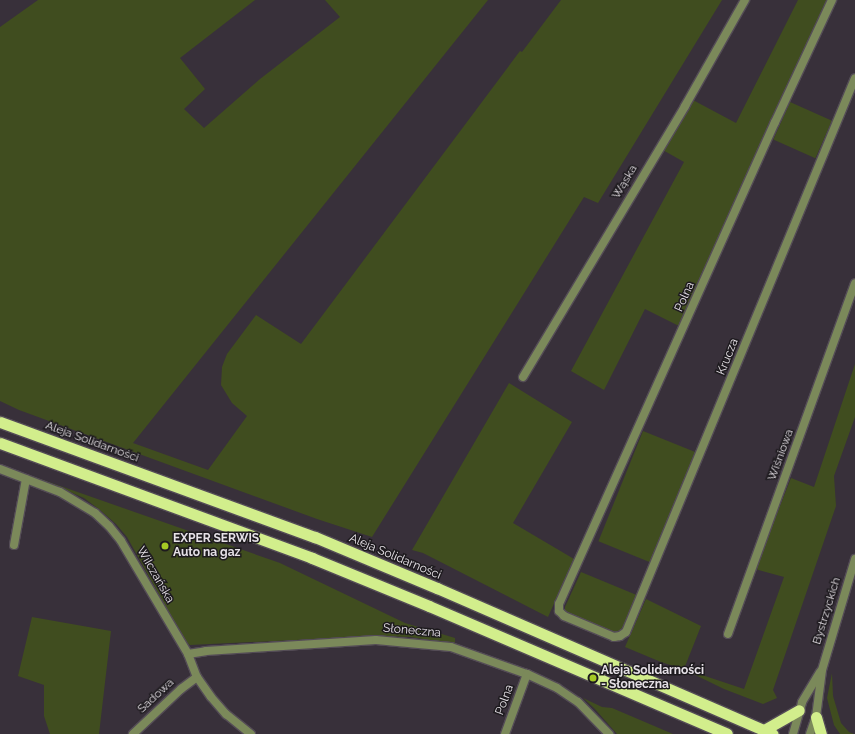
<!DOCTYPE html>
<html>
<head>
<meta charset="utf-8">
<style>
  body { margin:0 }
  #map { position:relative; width:855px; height:734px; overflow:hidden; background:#38303a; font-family:Raleway,sans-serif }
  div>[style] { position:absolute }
  .green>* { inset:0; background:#404d1f; transform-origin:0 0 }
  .roads { filter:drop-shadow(1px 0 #544c56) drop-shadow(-1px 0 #544c56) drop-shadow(0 1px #544c56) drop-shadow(0 -1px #544c56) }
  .minor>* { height:8px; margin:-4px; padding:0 4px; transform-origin:4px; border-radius:4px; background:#7b895a }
  .tertiary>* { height:8px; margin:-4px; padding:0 4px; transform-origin:4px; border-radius:4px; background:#7b895a }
  .trunk>* { height:11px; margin:-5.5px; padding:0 5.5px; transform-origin:5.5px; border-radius:5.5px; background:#d2ee8c }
  .dots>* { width:11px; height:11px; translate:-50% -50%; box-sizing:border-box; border:2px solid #1d1a1e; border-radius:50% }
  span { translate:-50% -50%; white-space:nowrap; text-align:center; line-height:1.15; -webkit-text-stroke:3px #1d1a1e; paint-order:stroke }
  .street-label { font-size:12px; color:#e6e1e7 }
  .poi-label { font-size:12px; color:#e6e1e7; font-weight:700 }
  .left { translate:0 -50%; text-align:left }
</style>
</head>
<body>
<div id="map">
  <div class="green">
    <div style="clip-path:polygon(38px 0,255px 0,180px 58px,205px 89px,184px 109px,204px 128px,260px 79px,340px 17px,325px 0,488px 0,133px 443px,208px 470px,247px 416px,232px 403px,221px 385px,222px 367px,227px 354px,256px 315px,301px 344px,520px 51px,522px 52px,561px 0,722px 0,598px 203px,584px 197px,372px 537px,317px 519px,19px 410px,0 401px,0 27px)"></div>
    <div style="clip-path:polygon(798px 0,827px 0,679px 326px,645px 309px,604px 390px,571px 371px,684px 162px,661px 149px,691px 99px,736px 123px)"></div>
    <div style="left:790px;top:102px;width:46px;height:41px;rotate:24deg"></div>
    <div style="clip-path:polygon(855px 364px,855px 417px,834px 476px,836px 506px,773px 690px,777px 698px,763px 704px,724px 689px,683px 669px,661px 662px,625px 647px,646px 599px,701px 626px,684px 669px,744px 689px,784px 577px,755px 569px,791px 478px,814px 487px)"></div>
    <div style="clip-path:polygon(509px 383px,572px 422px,513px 523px,574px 559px,548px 617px,423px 553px,412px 550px)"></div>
    <div style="left:643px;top:431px;width:61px;height:119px;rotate:22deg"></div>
    <div style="clip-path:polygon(29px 475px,280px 563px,405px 623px,455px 638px,455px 644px,410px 637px,380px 636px,190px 645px,185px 641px,127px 537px,116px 524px,100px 510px,84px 498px)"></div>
    <div style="clip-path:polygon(581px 572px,639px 596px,623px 627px,619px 632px,614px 633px,567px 613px,565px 610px,565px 607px)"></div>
    <div style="clip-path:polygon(32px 617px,111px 631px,99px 734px,50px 734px,44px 716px,44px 685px,18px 676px)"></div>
    <div style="clip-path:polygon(832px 673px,833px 696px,841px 723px,849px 732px,854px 734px,840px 734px,834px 725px,827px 698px)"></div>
    <div style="clip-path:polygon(583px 698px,602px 707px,612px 708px,673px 734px,617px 734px,594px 708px)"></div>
  </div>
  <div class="roads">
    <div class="minor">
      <div style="left:832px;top:0;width:135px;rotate:115deg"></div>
      <div style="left:775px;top:122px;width:528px;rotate:114.14deg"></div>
      <div style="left:559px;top:604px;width:7px;rotate:90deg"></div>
      <div style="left:559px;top:611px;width:7px;rotate:45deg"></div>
      <div style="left:564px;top:616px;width:54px;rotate:22.8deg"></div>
      <div style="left:614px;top:637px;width:6px;rotate:-9deg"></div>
      <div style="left:620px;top:636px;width:7px;rotate:-34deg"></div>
      <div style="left:626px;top:632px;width:599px;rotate:-67.54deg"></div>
      <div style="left:523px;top:377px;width:316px;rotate:-59.1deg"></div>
      <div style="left:685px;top:106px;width:122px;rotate:-60.5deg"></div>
      <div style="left:0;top:469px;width:64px;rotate:21deg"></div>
      <div style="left:60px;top:492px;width:41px;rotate:31deg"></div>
      <div style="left:95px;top:513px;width:19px;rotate:43deg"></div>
      <div style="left:109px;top:526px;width:19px;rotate:51deg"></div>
      <div style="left:121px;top:541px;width:131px;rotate:59.3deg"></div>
      <div style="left:188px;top:654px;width:25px;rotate:69deg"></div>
      <div style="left:197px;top:677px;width:24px;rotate:55deg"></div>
      <div style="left:211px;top:697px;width:23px;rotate:49deg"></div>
      <div style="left:226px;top:714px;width:32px;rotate:39deg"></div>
      <div style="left:14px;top:545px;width:67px;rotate:-79.7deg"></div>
      <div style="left:728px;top:634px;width:373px;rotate:-70.1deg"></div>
      <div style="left:188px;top:654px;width:18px;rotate:-9deg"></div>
      <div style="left:206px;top:651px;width:170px;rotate:-3.7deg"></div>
      <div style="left:376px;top:640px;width:75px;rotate:5.3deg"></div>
      <div style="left:451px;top:647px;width:81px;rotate:19.6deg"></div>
      <div style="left:527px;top:674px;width:33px;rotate:25deg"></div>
      <div style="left:557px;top:688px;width:25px;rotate:34deg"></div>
      <div style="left:578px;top:702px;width:45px;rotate:45.9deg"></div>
      <div style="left:133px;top:734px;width:66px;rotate:-43.2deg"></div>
      <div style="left:181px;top:689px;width:20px;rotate:-37deg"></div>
      <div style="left:505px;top:734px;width:64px;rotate:-69.9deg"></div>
    </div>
    <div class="tertiary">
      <div style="left:793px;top:734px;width:33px;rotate:-74deg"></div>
      <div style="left:802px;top:702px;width:35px;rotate:-59deg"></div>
      <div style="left:810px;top:734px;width:18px;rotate:-71deg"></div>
      <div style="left:816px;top:717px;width:47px;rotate:-82.7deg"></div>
      <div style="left:822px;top:670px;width:116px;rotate:-73.4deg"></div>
    </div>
    <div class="trunk">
      <div style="left:0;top:422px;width:335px;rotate:20.1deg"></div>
      <div style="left:315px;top:537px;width:132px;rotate:22.7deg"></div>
      <div style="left:437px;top:588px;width:366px;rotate:23.5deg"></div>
      <div style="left:0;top:443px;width:333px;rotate:20.2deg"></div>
      <div style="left:312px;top:558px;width:126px;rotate:22.3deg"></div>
      <div style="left:429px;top:606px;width:324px;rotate:23.2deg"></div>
      <div style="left:816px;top:717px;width:18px;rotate:74deg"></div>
      <div style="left:764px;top:730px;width:40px;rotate:-29.7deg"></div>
    </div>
  </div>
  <div class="dots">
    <div style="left:165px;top:546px;background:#a4c824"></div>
    <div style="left:593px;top:678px;background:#a4c824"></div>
  </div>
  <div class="street-label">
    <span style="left:625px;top:182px;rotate:-59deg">Wąska</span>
    <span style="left:685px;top:297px;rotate:-66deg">Polna</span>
    <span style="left:728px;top:357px;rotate:-68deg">Krucza</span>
    <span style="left:92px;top:442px;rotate:20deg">Aleja Solidarności</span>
    <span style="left:781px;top:455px;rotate:-70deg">Wiśniowa</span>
    <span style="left:395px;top:557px;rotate:23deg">Aleja Solidarności</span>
    <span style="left:155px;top:575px;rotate:60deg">WiIczańska</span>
    <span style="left:827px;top:611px;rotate:-73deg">Bystrzyckich</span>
    <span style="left:412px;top:631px;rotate:5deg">Słoneczna</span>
    <span style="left:156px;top:696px;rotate:-43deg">Sadowa</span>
    <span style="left:505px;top:700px;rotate:-70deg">Polna</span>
  </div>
  <div class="poi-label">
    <span class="left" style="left:173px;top:546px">EXPER SERWIS<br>Auto na gaz</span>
    <span class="left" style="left:601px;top:678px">Aleja Solidarności<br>- Słoneczna</span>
  </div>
</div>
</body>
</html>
